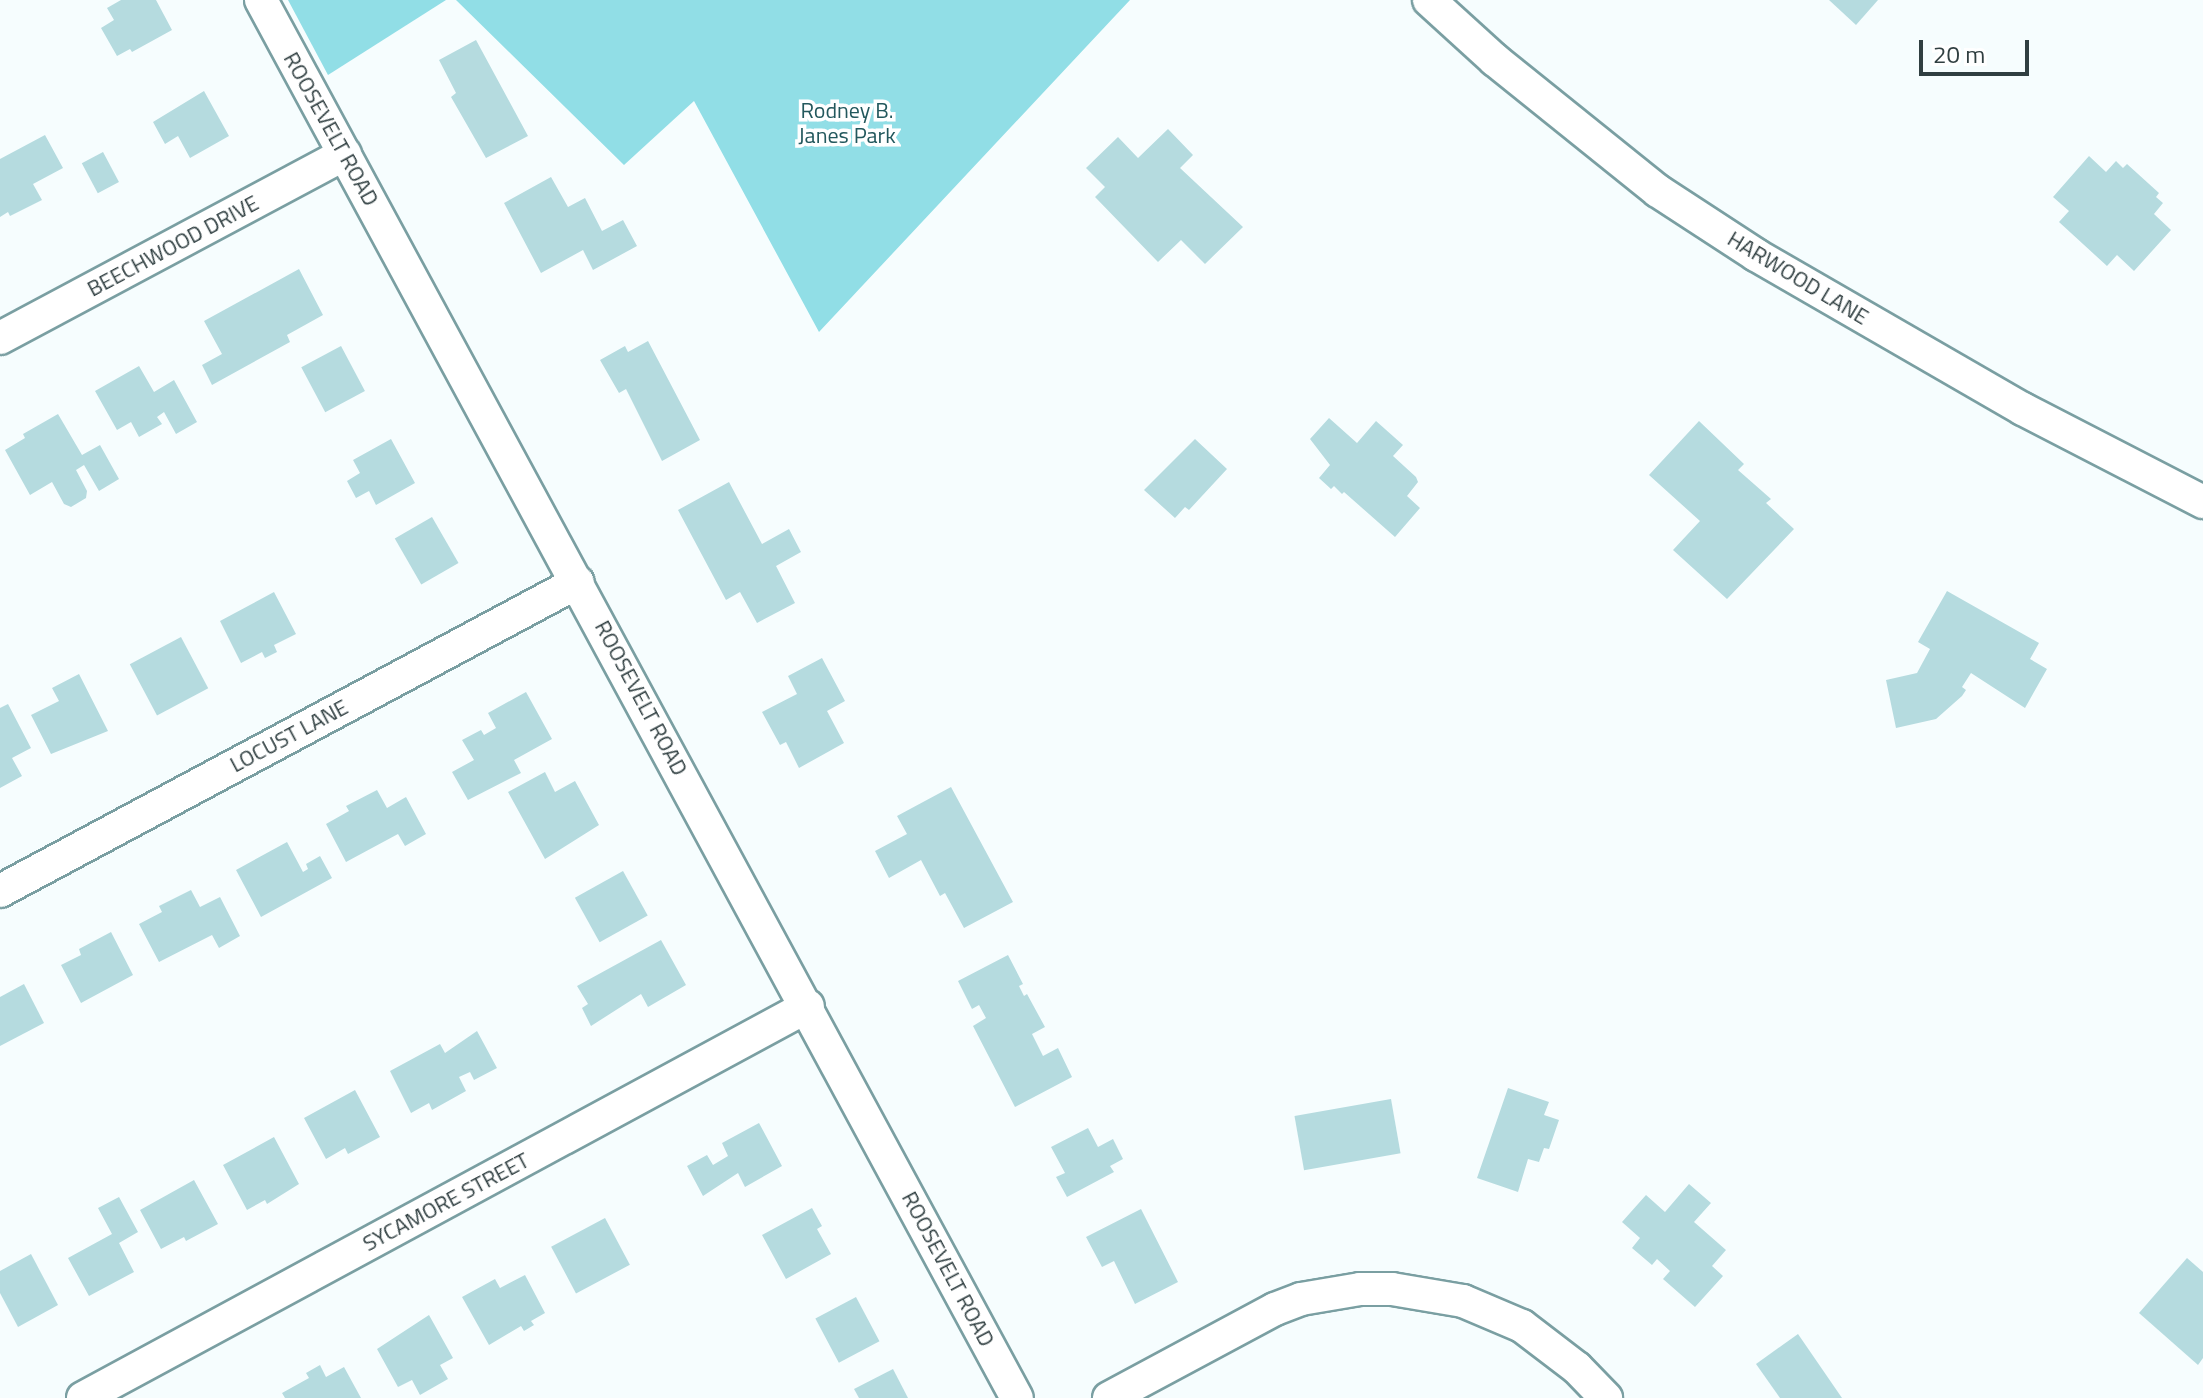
<!DOCTYPE html>
<html>
<head>
<meta charset="utf-8">
<style>
  body { margin:0 }
  #map { position:relative; width:2203px; height:1398px; overflow:hidden; background:#f6fdfe; font-family:"Titillium Web",sans-serif }
  div>[style] { position:absolute }
  .green>* { inset:0; background:#91dee6 }
  .building>* { inset:0; background:#b5dbdf; transform-origin:0 0 }
  .roads { filter:drop-shadow(2px 0 #7a9fa2) drop-shadow(-2px 0 #7a9fa2) drop-shadow(0 2px #7a9fa2) drop-shadow(0 -2px #7a9fa2) }
  .minor>* { height:32px; margin:-16px; padding:0 16px; transform-origin:16px; border-radius:16px; background:#fff }
  span { translate:-50% -50%; white-space:nowrap; text-align:center; line-height:1.15; -webkit-text-stroke:7px #fff; paint-order:stroke }
  .park-label { font-size:22px; color:#23585d }
  .street-label { font-size:22px; color:#303f41 }
  .scale { position:absolute; left:1919px; top:40px; width:110px; height:36px; box-sizing:border-box; border:4px solid #303f41; border-top:0; padding-left:10px; font-size:24px; line-height:28px; white-space:nowrap; color:#303f41; -webkit-text-stroke:6px #fff; paint-order:stroke }
</style>
</head>
<body>
<div id="map">
  <div class="green">
    <div style="clip-path:polygon(288px 0,446px 0,328px 75px)"></div>
    <div style="clip-path:polygon(456px 0,1130px 0,819px 332px,694px 101px,624px 165px)"></div>
  </div>
  <div class="building">
    <div style="clip-path:polygon(121px 0,156px 0,172px 30px,132px 52px,130px 49px,117px 56px,101px 28px,114px 20px,107px 8px)"></div>
    <div style="clip-path:polygon(1829px 0,1878px 0,1856px 25px)"></div>
    <div style="clip-path:polygon(476px 40px,528px 136px,486px 158px,451px 97px,456px 93px,439px 60px)"></div>
    <div style="clip-path:polygon(204px 91px,229px 136px,190px 158px,178px 136px,165px 144px,153px 122px)"></div>
    <div style="clip-path:polygon(1168px 129px,1193px 155px,1180px 168px,1243px 227px,1205px 264px,1181px 240px,1158px 262px,1095px 197px,1105px 187px,1086px 168px,1118px 137px,1138px 158px)"></div>
    <div style="clip-path:polygon(45px 135px,63px 168px,33px 184px,42px 200px,10px 216px,8px 212px,0 217px,0 159px)"></div>
    <div style="left:103px;top:152px;width:34px;height:24px;rotate:62deg"></div>
    <div style="clip-path:polygon(2089px 156px,2106px 172px,2116px 161px,2123px 168px,2127px 164px,2159px 193px,2156px 197px,2163px 203px,2154px 214px,2171px 230px,2134px 271px,2117px 255px,2107px 266px,2059px 222px,2069px 211px,2053px 197px)"></div>
    <div style="clip-path:polygon(551px 177px,568px 207px,585px 198px,602px 231px,623px 220px,637px 246px,593px 270px,583px 250px,541px 273px,504px 203px)"></div>
    <div style="clip-path:polygon(299px 269px,323px 315px,287px 335px,290px 342px,212px 385px,202px 365px,222px 354px,204px 321px)"></div>
    <div style="clip-path:polygon(648px 341px,700px 440px,662px 461px,626px 389px,619px 393px,600px 360px,625px 346px,628px 352px)"></div>
    <div style="left:341px;top:346px;width:51px;height:45px;rotate:62deg"></div>
    <div style="clip-path:polygon(139px 366px,154px 392px,174px 380px,197px 422px,176px 434px,164px 412px,157px 417px,162px 424px,139px 437px,131px 422px,117px 430px,95px 391px)"></div>
    <div style="clip-path:polygon(58px 414px,82px 455px,100px 445px,119px 479px,99px 491px,84px 465px,76px 470px,87px 491px,86px 498px,71px 507px,64px 504px,52px 482px,30px 495px,5px 450px,25px 438px,23px 434px)"></div>
    <div style="clip-path:polygon(1329px 418px,1357px 443px,1376px 421px,1403px 445px,1393px 456px,1416px 477px,1418px 482px,1407px 496px,1420px 508px,1395px 537px,1344px 492px,1342px 494px,1334px 486px,1331px 489px,1319px 478px,1330px 465px,1310px 439px)"></div>
    <div style="clip-path:polygon(1699px 421px,1744px 464px,1738px 470px,1771px 499px,1766px 503px,1794px 529px,1727px 599px,1673px 550px,1700px 521px,1649px 475px)"></div>
    <div style="clip-path:polygon(391px 439px,415px 483px,376px 505px,369px 491px,356px 498px,347px 481px,360px 473px,353px 460px)"></div>
    <div style="clip-path:polygon(1195px 439px,1227px 469px,1189px 510px,1185px 507px,1175px 518px,1144px 490px)"></div>
    <div style="clip-path:polygon(729px 482px,762px 544px,789px 529px,801px 552px,776px 566px,795px 603px,757px 623px,740px 592px,726px 600px,678px 510px)"></div>
    <div style="left:432px;top:517px;width:53px;height:43px;rotate:60deg"></div>
    <div style="clip-path:polygon(1947px 591px,2039px 643px,2030px 659px,2047px 669px,2025px 708px,1971px 673px,1962px 687px,1966px 690px,1962px 696px,1936px 719px,1896px 728px,1886px 680px,1917px 673px,1930px 649px,1918px 642px)"></div>
    <div style="clip-path:polygon(274px 592px,296px 634px,274px 645px,277px 652px,265px 658px,262px 652px,241px 663px,220px 621px)"></div>
    <div style="left:181px;top:637px;width:58px;height:58px;rotate:62deg"></div>
    <div style="clip-path:polygon(822px 658px,845px 701px,827px 711px,844px 743px,799px 768px,786px 742px,780px 745px,762px 712px,797px 694px,788px 676px)"></div>
    <div style="clip-path:polygon(79px 674px,108px 731px,51px 754px,31px 715px,59px 701px,52px 688px)"></div>
    <div style="clip-path:polygon(526px 692px,552px 739px,514px 760px,521px 773px,468px 800px,452px 772px,474px 760px,462px 740px,481px 730px,484px 735px,496px 728px,488px 713px)"></div>
    <div style="clip-path:polygon(8px 704px,31px 748px,12px 758px,22px 776px,0 788px,0 708px)"></div>
    <div style="clip-path:polygon(545px 772px,555px 792px,575px 781px,599px 825px,545px 859px,508px 792px)"></div>
    <div style="clip-path:polygon(951px 787px,1013px 902px,964px 928px,945px 893px,940px 896px,921px 860px,889px 878px,875px 851px,907px 834px,897px 816px)"></div>
    <div style="clip-path:polygon(377px 790px,387px 808px,406px 797px,426px 834px,405px 846px,398px 834px,346px 862px,326px 824px,349px 811px,346px 806px)"></div>
    <div style="clip-path:polygon(287px 842px,303px 872px,308px 869px,306px 864px,320px 856px,332px 878px,261px 917px,236px 870px)"></div>
    <div style="left:623px;top:871px;width:51px;height:55px;rotate:61deg"></div>
    <div style="clip-path:polygon(191px 890px,200px 907px,220px 897px,240px 936px,219px 948px,212px 935px,159px 962px,139px 924px,162px 912px,159px 906px)"></div>
    <div style="clip-path:polygon(111px 932px,133px 975px,81px 1003px,61px 965px,81px 955px,79px 949px)"></div>
    <div style="clip-path:polygon(661px 940px,686px 985px,648px 1007px,641px 994px,591px 1026px,582px 1008px,588px 1004px,577px 986px)"></div>
    <div style="clip-path:polygon(1008px 955px,1023px 984px,1019px 986px,1024px 996px,1027px 994px,1045px 1027px,1032px 1034px,1043px 1056px,1058px 1048px,1072px 1077px,1015px 1107px,973px 1026px,986px 1018px,979px 1005px,972px 1009px,958px 981px)"></div>
    <div style="clip-path:polygon(24px 984px,44px 1023px,0 1046px,0 997px)"></div>
    <div style="clip-path:polygon(477px 1031px,497px 1068px,474px 1080px,470px 1072px,459px 1077px,466px 1091px,432px 1110px,429px 1103px,411px 1113px,390px 1071px,440px 1044px,445px 1053px)"></div>
    <div style="clip-path:polygon(1508px 1088px,1549px 1102px,1544px 1115px,1559px 1120px,1549px 1149px,1544px 1148px,1539px 1162px,1528px 1159px,1518px 1192px,1477px 1178px)"></div>
    <div style="clip-path:polygon(355px 1090px,380px 1137px,348px 1154px,345px 1148px,326px 1159px,304px 1118px)"></div>
    <div style="left:1391px;top:1099px;width:55px;height:98px;rotate:80deg"></div>
    <div style="clip-path:polygon(759px 1123px,782px 1166px,745px 1187px,738px 1173px,703px 1196px,687px 1166px,707px 1155px,713px 1165px,728px 1156px,722px 1143px)"></div>
    <div style="clip-path:polygon(1088px 1128px,1098px 1147px,1113px 1139px,1123px 1159px,1110px 1166px,1114px 1172px,1067px 1197px,1056px 1177px,1065px 1173px,1051px 1147px)"></div>
    <div style="clip-path:polygon(274px 1137px,299px 1184px,267px 1204px,265px 1200px,247px 1210px,223px 1165px)"></div>
    <div style="clip-path:polygon(194px 1180px,218px 1224px,186px 1241px,184px 1237px,161px 1249px,140px 1210px)"></div>
    <div style="clip-path:polygon(1689px 1184px,1711px 1203px,1694px 1222px,1726px 1250px,1712px 1266px,1723px 1276px,1695px 1307px,1663px 1279px,1670px 1271px,1657px 1259px,1652px 1265px,1632px 1248px,1640px 1238px,1622px 1222px,1646px 1195px,1665px 1212px)"></div>
    <div style="clip-path:polygon(119px 1197px,138px 1232px,119px 1243px,134px 1272px,89px 1296px,68px 1258px,112px 1234px,98px 1208px)"></div>
    <div style="clip-path:polygon(812px 1208px,822px 1226px,817px 1229px,831px 1254px,786px 1279px,762px 1235px)"></div>
    <div style="clip-path:polygon(1141px 1209px,1178px 1282px,1135px 1304px,1114px 1261px,1102px 1267px,1086px 1237px)"></div>
    <div style="left:605px;top:1218px;width:53px;height:61px;rotate:62deg"></div>
    <div style="clip-path:polygon(31px 1254px,58px 1305px,18px 1327px,0 1293px,0 1271px)"></div>
    <div style="clip-path:polygon(2187px 1258px,2203px 1272px,2203px 1358px,2198px 1365px,2139px 1313px)"></div>
    <div style="clip-path:polygon(525px 1275px,545px 1313px,531px 1321px,534px 1325px,524px 1331px,521px 1326px,489px 1345px,462px 1297px,495px 1279px,500px 1288px)"></div>
    <div style="left:856px;top:1297px;width:50px;height:46px;rotate:62deg"></div>
    <div style="clip-path:polygon(429px 1315px,453px 1358px,440px 1365px,448px 1379px,420px 1395px,412px 1380px,398px 1387px,377px 1349px)"></div>
    <div style="clip-path:polygon(1798px 1334px,1842px 1398px,1780px 1398px,1756px 1364px)"></div>
    <div style="clip-path:polygon(320px 1365px,326px 1377px,344px 1367px,361px 1398px,285px 1398px,282px 1393px,309px 1378px,306px 1373px)"></div>
    <div style="clip-path:polygon(893px 1369px,908px 1398px,859px 1398px,854px 1389px)"></div>
  </div>
  <div class="roads">
    <div class="minor">
      <div style="left:261px;top:0;width:1589px;rotate:61.6deg"></div>
      <div style="left:1429px;top:0;width:89px;rotate:42.3deg"></div>
      <div style="left:1495px;top:60px;width:209px;rotate:38.8deg"></div>
      <div style="left:1658px;top:191px;width:117px;rotate:33.1deg"></div>
      <div style="left:1756px;top:255px;width:308px;rotate:30deg"></div>
      <div style="left:2023px;top:409px;width:203px;rotate:27.3deg"></div>
      <div style="left:0;top:338px;width:391px;rotate:-28.1deg"></div>
      <div style="left:0;top:891px;width:655px;rotate:-28.13deg"></div>
      <div style="left:83px;top:1398px;width:824px;rotate:-28.4deg"></div>
      <div style="left:1109px;top:1398px;width:188px;rotate:-28.2deg"></div>
      <div style="left:1275px;top:1309px;width:28px;rotate:-21deg"></div>
      <div style="left:1301px;top:1299px;width:60px;rotate:-9.6deg"></div>
      <div style="left:1360px;top:1289px;width:32px"></div>
      <div style="left:1392px;top:1289px;width:72px;rotate:9.6deg"></div>
      <div style="left:1463px;top:1301px;width:64px;rotate:23deg"></div>
      <div style="left:1522px;top:1326px;width:69px;rotate:37.4deg"></div>
      <div style="left:1577px;top:1368px;width:42px;rotate:46deg"></div>
    </div>
  </div>
  <div class="park-label">
    <span style="left:847px;top:123px">Rodney B.<br>Janes Park</span>
  </div>
  <div class="street-label">
    <span style="left:331px;top:129px;rotate:61deg">ROOSEVELT ROAD</span>
    <span style="left:173px;top:246px;rotate:-28deg">BEECHWOOD DRIVE</span>
    <span style="left:1798px;top:278px;rotate:31deg">HARWOOD LANE</span>
    <span style="left:641px;top:698px;rotate:62deg">ROOSEVELT ROAD</span>
    <span style="left:289px;top:736px;rotate:-28deg">LOCUST LANE</span>
    <span style="left:446px;top:1202px;rotate:-28deg">SYCAMORE STREET</span>
    <span style="left:948px;top:1269px;rotate:62deg">ROOSEVELT ROAD</span>
  </div>
  <div class="scale">20 m</div>
</div>
</body>
</html>
